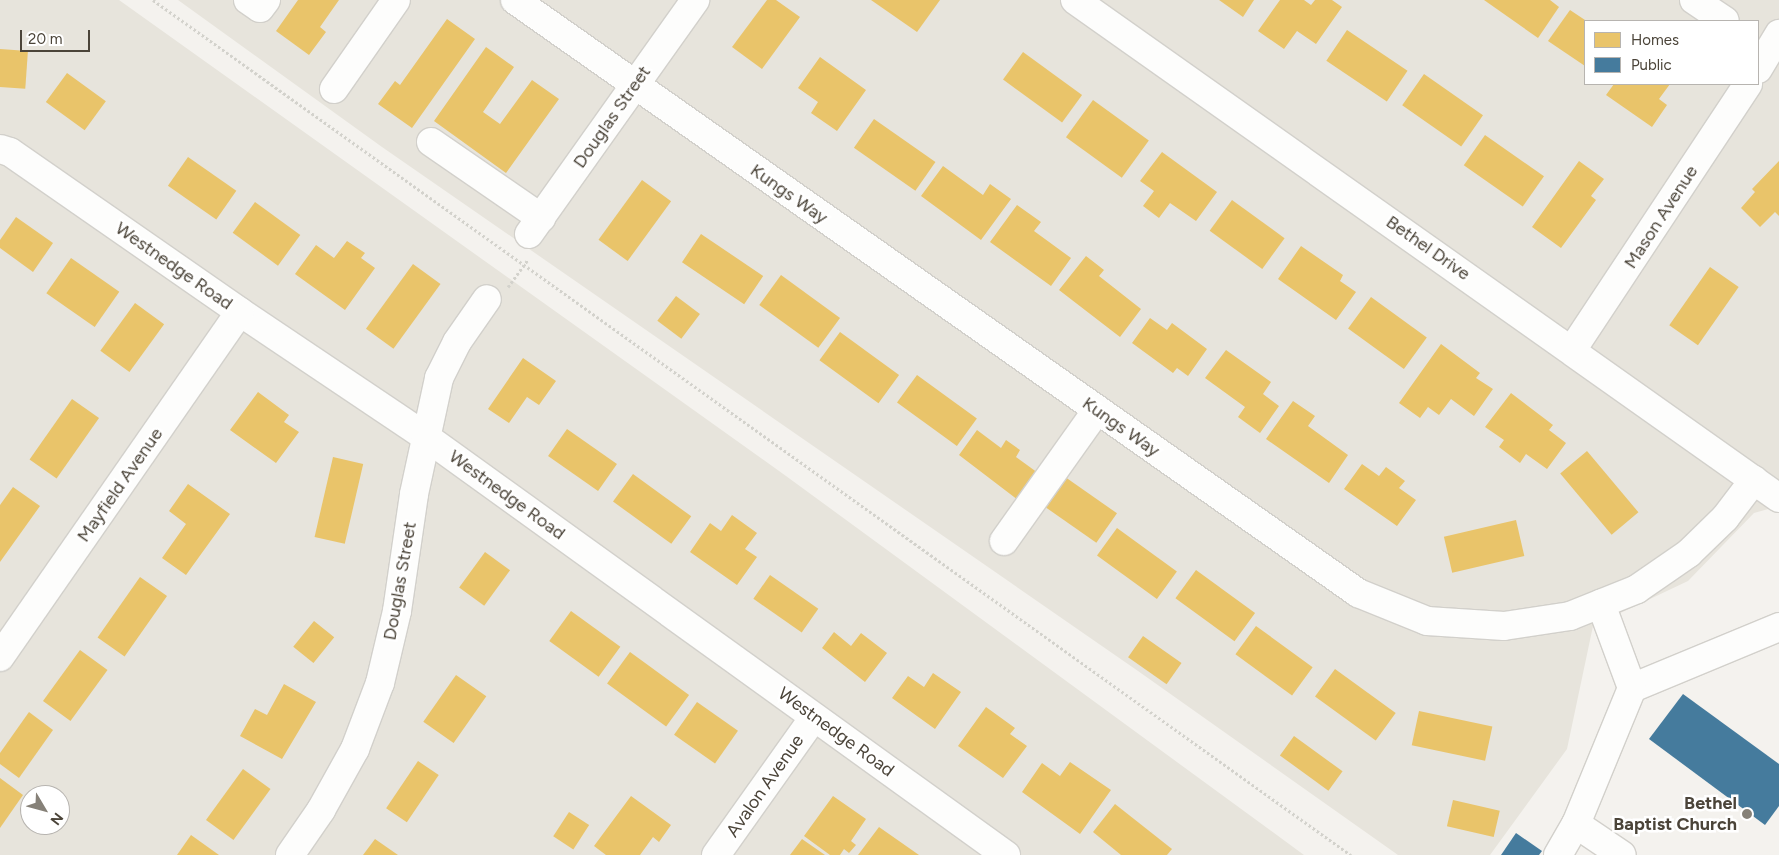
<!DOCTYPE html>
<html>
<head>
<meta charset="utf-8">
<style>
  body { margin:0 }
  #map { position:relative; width:1779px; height:855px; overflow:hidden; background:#f4f2ee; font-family:Figtree,sans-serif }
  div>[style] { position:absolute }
  .residential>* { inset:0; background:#e7e4dc }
  .homes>* { inset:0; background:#e9c46a; transform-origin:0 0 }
  .public>* { inset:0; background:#457b9d }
  .path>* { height:3px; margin-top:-1.5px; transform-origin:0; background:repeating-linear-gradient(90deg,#d3d2cc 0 2.5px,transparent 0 5px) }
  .roads { filter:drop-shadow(1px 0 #d2d0cb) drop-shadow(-1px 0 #d2d0cb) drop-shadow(0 1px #d2d0cb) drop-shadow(0 -1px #d2d0cb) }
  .minor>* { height:28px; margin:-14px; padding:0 14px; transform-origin:14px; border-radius:14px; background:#fdfdfc }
  .dots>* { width:14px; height:14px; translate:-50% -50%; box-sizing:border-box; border:2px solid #fff; border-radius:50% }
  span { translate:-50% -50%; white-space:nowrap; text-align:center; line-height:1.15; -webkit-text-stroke:5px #fff; paint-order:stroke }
  .street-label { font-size:18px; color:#4b4439 }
  .poi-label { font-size:18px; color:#4b4439; font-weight:700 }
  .right { translate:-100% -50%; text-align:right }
  .legend { position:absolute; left:1584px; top:20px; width:175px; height:65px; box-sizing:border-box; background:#fff; border:1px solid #b7b4b0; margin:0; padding:6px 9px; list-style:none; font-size:15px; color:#4b4439 }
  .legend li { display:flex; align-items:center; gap:10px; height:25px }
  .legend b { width:25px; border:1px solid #b7b4b0 }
  .north { position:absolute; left:20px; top:785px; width:50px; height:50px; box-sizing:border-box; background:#fff; border:1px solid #b7b4b0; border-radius:50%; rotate:127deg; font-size:14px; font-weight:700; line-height:20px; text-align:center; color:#4b4439 }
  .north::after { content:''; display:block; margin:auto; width:18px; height:22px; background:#868178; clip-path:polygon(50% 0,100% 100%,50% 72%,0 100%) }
  .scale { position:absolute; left:20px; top:30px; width:70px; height:22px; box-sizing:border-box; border:2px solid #4b4439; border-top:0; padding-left:6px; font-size:15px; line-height:18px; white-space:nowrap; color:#4b4439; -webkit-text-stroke:4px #fff; paint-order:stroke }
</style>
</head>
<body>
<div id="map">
  <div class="residential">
    <div style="clip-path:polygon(evenodd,0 0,119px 0,786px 476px,1304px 855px,0 855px,0 0,30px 795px,60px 795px,60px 825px,30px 825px,30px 795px)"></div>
    <div style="clip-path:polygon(evenodd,178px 0,1779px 0,1779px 506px,1754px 513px,1688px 581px,1593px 626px,1567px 749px,1490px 855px,1398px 855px,1138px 671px,382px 147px,178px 0,1585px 21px,1758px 21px,1758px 84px,1585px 84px,1585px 21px)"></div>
  </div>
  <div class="homes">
    <div style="clip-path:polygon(298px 0,339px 0,320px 27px,326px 32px,309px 55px,276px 31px)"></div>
    <div style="clip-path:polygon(767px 0,776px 0,800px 17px,762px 69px,732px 47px)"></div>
    <div style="clip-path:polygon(871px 0,940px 0,917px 32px)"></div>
    <div style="clip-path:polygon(1219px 0,1254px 0,1243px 17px)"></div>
    <div style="clip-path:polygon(1280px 0,1304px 0,1311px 5px,1315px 0,1332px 0,1342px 7px,1316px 44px,1297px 31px,1284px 49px,1258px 31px)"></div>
    <div style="clip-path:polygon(1484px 0,1550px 0,1559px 7px,1538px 38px)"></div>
    <div style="clip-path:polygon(1570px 10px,1585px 20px,1585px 66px,1548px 41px)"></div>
    <div style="clip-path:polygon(447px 19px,475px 39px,412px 128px,378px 104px,395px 81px,400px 85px)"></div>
    <div style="left:1347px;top:30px;width:73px;height:37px;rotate:34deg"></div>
    <div style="clip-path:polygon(486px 47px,514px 67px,483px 112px,500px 124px,532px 80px,559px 99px,506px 173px,434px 121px)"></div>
    <div style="left:0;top:49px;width:28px;height:38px;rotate:4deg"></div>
    <div style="left:1023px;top:52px;width:73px;height:34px;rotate:36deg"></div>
    <div style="clip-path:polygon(820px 57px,866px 90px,837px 131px,811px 113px,818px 102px,798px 88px)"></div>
    <div style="left:67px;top:73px;width:48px;height:36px;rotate:36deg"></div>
    <div style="left:1424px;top:74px;width:72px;height:38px;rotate:35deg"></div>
    <div style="clip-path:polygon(1614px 84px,1670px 84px,1659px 99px,1667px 105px,1652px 127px,1606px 95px)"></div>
    <div style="left:1093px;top:100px;width:69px;height:46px;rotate:36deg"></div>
    <div style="left:874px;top:119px;width:75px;height:35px;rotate:35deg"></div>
    <div style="left:1485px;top:135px;width:72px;height:37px;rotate:35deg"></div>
    <div style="clip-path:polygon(1162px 152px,1217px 192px,1196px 221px,1170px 203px,1159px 218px,1143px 206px,1154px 191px,1140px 181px)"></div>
    <div style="left:188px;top:157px;width:59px;height:35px;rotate:35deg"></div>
    <div style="clip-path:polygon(1579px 161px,1604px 179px,1591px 196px,1596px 200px,1561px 248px,1532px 227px)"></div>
    <div style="clip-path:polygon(1779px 161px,1779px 216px,1775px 212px,1760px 227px,1741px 208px,1755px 192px,1752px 189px)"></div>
    <div style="clip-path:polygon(943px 166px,983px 195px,990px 184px,1011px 199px,981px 240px,921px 196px)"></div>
    <div style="left:642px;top:180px;width:36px;height:74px;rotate:36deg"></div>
    <div style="left:1232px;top:200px;width:65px;height:38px;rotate:36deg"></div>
    <div style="left:255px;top:202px;width:56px;height:38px;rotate:36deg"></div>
    <div style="clip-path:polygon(1017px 205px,1041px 222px,1034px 231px,1071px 258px,1051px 286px,990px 242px)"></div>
    <div style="clip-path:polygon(16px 217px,53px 243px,33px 272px,0 248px,0 240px)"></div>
    <div style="left:701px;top:234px;width:75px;height:34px;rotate:34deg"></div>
    <div style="clip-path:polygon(347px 241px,365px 253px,361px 258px,375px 268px,345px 310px,295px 274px,316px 245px,334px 258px)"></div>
    <div style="clip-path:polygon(1301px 246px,1343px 275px,1340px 281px,1356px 292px,1336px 320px,1278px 279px)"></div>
    <div style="clip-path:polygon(1086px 256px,1104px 270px,1099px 276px,1141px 309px,1120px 337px,1059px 290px)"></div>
    <div style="left:71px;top:258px;width:59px;height:43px;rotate:35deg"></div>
    <div style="left:413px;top:264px;width:34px;height:80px;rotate:36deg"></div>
    <div style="left:1710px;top:267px;width:35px;height:71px;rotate:35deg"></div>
    <div style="left:781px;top:275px;width:73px;height:37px;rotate:36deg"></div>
    <div style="left:676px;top:296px;width:30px;height:31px;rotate:37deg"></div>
    <div style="left:1371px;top:297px;width:69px;height:39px;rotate:36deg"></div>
    <div style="left:135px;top:303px;width:36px;height:59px;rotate:36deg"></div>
    <div style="clip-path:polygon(1150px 318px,1167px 330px,1172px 323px,1207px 349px,1188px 376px,1177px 368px,1173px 373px,1132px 343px)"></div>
    <div style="left:840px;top:332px;width:73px;height:35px;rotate:36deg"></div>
    <div style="clip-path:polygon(1441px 344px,1480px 373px,1476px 378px,1493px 389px,1474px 416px,1451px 399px,1439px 415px,1428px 407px,1420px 418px,1399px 403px)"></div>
    <div style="clip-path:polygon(1226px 350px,1271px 382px,1263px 394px,1279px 406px,1260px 433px,1238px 417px,1245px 407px,1205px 378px)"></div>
    <div style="clip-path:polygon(523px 358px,556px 381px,539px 405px,527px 397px,509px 423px,488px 409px)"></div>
    <div style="left:917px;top:375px;width:74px;height:34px;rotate:36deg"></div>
    <div style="clip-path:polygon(258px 392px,289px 415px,284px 422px,299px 432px,276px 463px,230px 430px)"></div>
    <div style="clip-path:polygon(1511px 393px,1553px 425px,1549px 430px,1566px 443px,1547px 469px,1526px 454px,1520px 463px,1499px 447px,1504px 440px,1485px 427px)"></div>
    <div style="left:72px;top:399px;width:33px;height:74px;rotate:35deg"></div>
    <div style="clip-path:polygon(1293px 401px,1315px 416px,1308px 426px,1348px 455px,1329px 483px,1266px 439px)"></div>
    <div style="left:567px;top:429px;width:61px;height:33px;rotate:35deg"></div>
    <div style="clip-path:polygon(977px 430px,1001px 448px,1006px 440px,1020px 450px,1016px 457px,1038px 473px,1018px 500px,959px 455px)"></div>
    <div style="left:1587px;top:451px;width:80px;height:35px;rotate:50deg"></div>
    <div style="left:333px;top:457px;width:31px;height:82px;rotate:13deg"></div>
    <div style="clip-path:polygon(1362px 464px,1379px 476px,1386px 467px,1405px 481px,1399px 488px,1416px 500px,1397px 526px,1344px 489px)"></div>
    <div style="left:1058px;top:472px;width:72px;height:36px;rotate:35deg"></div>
    <div style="left:633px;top:474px;width:72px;height:34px;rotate:36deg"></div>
    <div style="clip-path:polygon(188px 484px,230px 514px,186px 575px,162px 558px,186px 524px,169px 511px)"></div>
    <div style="clip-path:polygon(13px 487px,40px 506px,0 562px,0 505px)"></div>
    <div style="clip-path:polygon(732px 515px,757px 533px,745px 549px,757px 557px,737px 585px,690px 552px,710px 523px,721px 531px)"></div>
    <div style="left:1516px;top:520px;width:37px;height:74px;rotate:77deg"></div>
    <div style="left:1117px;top:528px;width:74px;height:34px;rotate:36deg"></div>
    <div style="left:485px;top:552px;width:31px;height:44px;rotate:36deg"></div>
    <div style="left:1196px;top:570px;width:73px;height:35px;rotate:36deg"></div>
    <div style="left:770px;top:575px;width:59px;height:29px;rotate:35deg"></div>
    <div style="left:140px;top:577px;width:33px;height:74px;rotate:35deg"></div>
    <div style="left:571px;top:611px;width:61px;height:37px;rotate:36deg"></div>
    <div style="left:314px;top:621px;width:26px;height:33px;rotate:39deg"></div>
    <div style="left:1256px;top:626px;width:70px;height:35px;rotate:36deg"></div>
    <div style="clip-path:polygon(834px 632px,851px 646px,861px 633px,887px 653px,865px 682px,822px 648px)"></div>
    <div style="left:1143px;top:636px;width:47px;height:26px;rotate:35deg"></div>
    <div style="left:80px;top:650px;width:34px;height:63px;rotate:36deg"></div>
    <div style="left:630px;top:652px;width:73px;height:39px;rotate:36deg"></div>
    <div style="left:1335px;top:669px;width:75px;height:34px;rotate:36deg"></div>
    <div style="clip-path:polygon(933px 673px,961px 692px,935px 729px,892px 698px,908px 676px,924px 687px)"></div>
    <div style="left:456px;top:675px;width:37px;height:57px;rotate:35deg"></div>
    <div style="clip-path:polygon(284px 684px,316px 702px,282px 759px,240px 736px,255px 709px,267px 715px)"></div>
    <div style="left:697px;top:702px;width:50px;height:40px;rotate:35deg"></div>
    <div style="clip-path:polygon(986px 707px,1015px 728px,1010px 734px,1027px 746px,1003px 778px,958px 746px)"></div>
    <div style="left:1419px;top:711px;width:75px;height:35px;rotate:12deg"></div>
    <div style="clip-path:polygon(29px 712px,53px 730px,19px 778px,0 764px,0 753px)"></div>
    <div style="left:1294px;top:736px;width:60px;height:24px;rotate:36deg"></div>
    <div style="left:418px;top:761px;width:25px;height:57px;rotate:34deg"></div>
    <div style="clip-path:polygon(1070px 762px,1111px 790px,1080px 834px,1022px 792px,1042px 763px,1060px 776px)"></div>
    <div style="left:243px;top:769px;width:34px;height:63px;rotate:36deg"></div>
    <div style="clip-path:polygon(0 778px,23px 795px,0 828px)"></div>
    <div style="clip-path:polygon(631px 796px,671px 825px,659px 842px,653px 837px,640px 855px,606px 855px,594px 846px)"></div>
    <div style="clip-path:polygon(833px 796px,866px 819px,851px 841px,856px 845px,849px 853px,844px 849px,840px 855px,830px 855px,804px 836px)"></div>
    <div style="left:1453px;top:800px;width:48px;height:27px;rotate:13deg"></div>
    <div style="clip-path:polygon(1115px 804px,1172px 849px,1167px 855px,1121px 855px,1093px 832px)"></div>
    <div style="left:569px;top:812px;width:24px;height:29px;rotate:33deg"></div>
    <div style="clip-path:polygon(879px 827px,919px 855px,858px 855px)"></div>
    <div style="clip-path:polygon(191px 835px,219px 855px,177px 855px)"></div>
    <div style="clip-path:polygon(375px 839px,398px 855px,363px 855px)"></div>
    <div style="clip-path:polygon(802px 839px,825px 855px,790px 855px)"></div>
  </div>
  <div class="public">
    <div style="clip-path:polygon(1683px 694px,1779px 764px,1779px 806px,1765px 825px,1649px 739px)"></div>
    <div style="clip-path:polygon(1516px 833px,1542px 851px,1539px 855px,1501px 855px)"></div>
  </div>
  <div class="path">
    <div style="left:153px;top:0;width:1472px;rotate:35.52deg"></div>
    <div style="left:508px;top:287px;width:34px;rotate:-54deg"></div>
  </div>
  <div class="roads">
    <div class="minor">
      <div style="left:248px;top:0;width:14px;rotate:34deg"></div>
      <div style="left:260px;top:8px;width:10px;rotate:-53deg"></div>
      <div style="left:515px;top:0;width:1031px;rotate:35.12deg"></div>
      <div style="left:1358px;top:593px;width:74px;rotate:22.1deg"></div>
      <div style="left:1427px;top:621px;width:77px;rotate:3.7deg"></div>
      <div style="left:1504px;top:626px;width:67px;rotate:-8.6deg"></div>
      <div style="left:1570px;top:616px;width:72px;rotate:-21.9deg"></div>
      <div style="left:1637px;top:589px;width:63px;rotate:-34.7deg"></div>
      <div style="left:1689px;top:553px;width:50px;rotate:-44.2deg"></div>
      <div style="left:1725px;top:518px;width:48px;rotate:-52.7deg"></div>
      <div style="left:1075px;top:0;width:862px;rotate:35.28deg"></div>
      <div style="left:1694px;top:0;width:37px;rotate:34deg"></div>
      <div style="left:1758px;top:69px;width:41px;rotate:-59deg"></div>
      <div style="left:334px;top:89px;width:108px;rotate:-55.1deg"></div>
      <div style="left:431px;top:142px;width:134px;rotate:34.6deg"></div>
      <div style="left:0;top:149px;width:10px;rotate:17deg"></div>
      <div style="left:10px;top:152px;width:280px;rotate:34.8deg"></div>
      <div style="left:240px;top:312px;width:224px;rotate:33.9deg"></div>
      <div style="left:426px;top:437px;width:715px;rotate:35.78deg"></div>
      <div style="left:529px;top:234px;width:287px;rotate:-54.6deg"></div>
      <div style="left:1572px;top:350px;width:319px;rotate:-56.5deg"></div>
      <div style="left:1004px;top:541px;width:161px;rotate:-54.6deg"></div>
      <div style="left:0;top:657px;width:420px;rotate:-55.2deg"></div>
      <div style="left:1632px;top:688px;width:159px;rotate:-22.5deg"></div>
      <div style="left:1576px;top:824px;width:55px;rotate:34deg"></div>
      <div style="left:290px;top:855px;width:55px;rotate:-55.4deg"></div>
      <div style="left:321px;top:810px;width:70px;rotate:-60.9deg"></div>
      <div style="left:355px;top:749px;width:71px;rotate:-69.3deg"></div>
      <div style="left:380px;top:683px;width:74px;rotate:-76.7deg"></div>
      <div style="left:397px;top:611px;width:118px;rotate:-81.7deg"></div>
      <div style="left:414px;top:494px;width:119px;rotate:-77.8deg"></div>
      <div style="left:439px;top:378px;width:40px;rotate:-63.4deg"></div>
      <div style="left:457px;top:342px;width:52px;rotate:-55.1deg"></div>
      <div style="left:716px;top:855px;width:169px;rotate:-54.6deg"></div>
      <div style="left:1558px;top:855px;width:36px;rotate:-60deg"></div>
      <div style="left:1576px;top:824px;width:147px;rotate:-67.6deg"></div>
      <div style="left:1632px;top:688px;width:90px;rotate:-110.3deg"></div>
    </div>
  </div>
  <div class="dots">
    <div style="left:1747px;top:814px;background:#868178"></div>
  </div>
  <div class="street-label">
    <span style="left:612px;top:117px;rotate:-55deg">Douglas Street</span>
    <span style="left:789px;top:194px;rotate:35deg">Kungs Way</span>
    <span style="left:1661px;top:217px;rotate:-57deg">Mason Avenue</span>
    <span style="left:1428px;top:248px;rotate:35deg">Bethel Drive</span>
    <span style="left:174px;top:266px;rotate:35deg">Westnedge Road</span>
    <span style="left:1121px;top:427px;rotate:35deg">Kungs Way</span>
    <span style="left:120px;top:485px;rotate:-55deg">Mayfield Avenue</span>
    <span style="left:507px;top:495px;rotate:36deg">Westnedge Road</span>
    <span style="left:400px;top:581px;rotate:-80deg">Douglas Street</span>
    <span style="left:836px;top:732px;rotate:36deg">Westnedge Road</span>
    <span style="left:765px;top:786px;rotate:-55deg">Avalon Avenue</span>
  </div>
  <div class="poi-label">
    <span class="right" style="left:1737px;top:814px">Bethel<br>Baptist Church</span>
  </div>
  <ul class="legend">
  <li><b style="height:14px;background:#e9c46a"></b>Homes</li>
  <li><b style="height:14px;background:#457b9d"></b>Public</li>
  </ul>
  <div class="north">N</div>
  <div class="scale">20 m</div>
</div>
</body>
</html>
